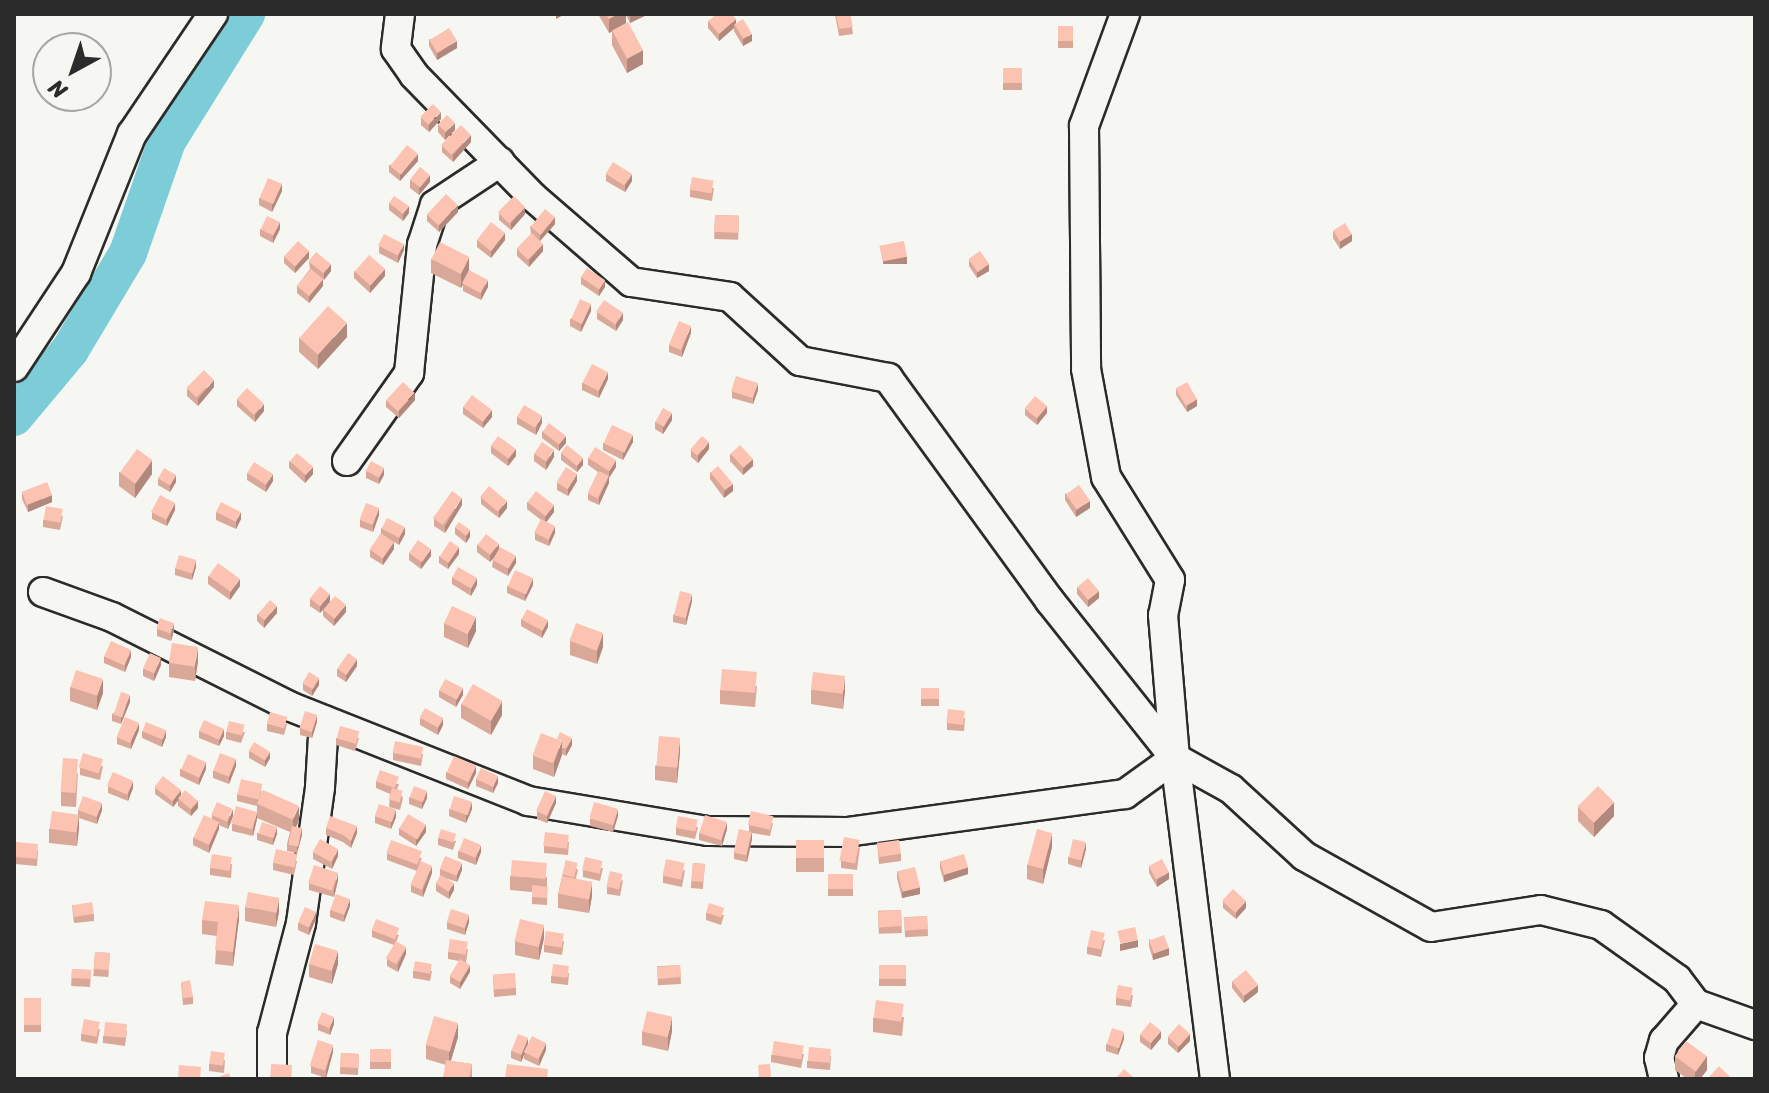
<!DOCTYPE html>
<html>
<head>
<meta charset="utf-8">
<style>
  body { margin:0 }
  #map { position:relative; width:1769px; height:1093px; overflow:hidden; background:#f6f6f2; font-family:Sriracha,sans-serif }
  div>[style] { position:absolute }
  .river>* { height:38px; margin:-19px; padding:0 19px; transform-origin:19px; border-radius:19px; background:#7dcdd9 }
  .roads { filter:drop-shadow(2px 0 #2b2b2b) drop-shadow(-2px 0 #2b2b2b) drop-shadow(0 2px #2b2b2b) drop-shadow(0 -2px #2b2b2b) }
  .minor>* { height:28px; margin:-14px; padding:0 14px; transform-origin:14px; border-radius:14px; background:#f6f6f2 }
  .wall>* { inset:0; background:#d9a899; transform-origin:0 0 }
  .shaded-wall>* { inset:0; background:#b0887d; transform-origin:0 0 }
  .building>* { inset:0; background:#fcc3b2; transform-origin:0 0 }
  span { translate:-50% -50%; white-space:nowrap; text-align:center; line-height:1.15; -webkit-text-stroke:6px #f6f6f2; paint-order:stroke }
  .frame { position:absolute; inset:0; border:16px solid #2b2b2b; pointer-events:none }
  .north { position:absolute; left:32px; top:32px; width:80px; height:80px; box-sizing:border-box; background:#f6f6f2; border:2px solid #a5a5a2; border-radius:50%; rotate:220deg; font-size:22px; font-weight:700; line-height:32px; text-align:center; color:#2b2b2b }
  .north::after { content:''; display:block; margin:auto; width:28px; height:36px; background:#2b2b2b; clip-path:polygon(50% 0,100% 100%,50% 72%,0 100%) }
</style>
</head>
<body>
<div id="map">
  <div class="river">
    <div style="left:14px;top:417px;width:87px;rotate:-50.1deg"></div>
    <div style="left:70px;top:350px;width:113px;rotate:-59.1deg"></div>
    <div style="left:128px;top:253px;width:119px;rotate:-70.8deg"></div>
    <div style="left:167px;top:141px;width:150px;rotate:-58.1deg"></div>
  </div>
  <div class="roads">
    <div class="minor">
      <div style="left:400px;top:14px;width:35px;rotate:97deg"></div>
      <div style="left:396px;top:49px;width:32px;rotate:55deg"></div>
      <div style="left:414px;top:75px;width:170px;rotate:45.7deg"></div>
      <div style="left:533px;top:197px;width:130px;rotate:40.9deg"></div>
      <div style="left:631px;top:282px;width:100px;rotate:8.6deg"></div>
      <div style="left:730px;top:297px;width:95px;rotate:42.4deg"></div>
      <div style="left:800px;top:361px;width:90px;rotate:10.9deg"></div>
      <div style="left:888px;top:378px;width:276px;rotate:54deg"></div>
      <div style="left:1050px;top:601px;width:201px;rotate:51.5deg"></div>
      <div style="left:1175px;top:758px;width:64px;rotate:29deg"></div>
      <div style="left:1231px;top:789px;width:99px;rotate:42.5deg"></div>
      <div style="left:1304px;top:856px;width:145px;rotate:29.2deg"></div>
      <div style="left:1431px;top:927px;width:111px;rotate:-8.8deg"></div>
      <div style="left:1541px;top:910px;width:62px;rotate:14deg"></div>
      <div style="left:1601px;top:925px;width:93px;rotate:35.4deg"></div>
      <div style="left:1677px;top:979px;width:31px;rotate:53deg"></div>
      <div style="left:1696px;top:1004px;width:63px;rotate:19.6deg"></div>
      <div style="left:1125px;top:14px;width:119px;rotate:110.1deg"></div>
      <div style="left:1084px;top:126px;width:243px;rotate:89.5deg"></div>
      <div style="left:1086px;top:369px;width:110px;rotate:79.5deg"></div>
      <div style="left:1106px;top:477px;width:121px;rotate:58.1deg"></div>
      <div style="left:1170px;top:580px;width:36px;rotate:101deg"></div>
      <div style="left:1163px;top:615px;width:144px;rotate:85.2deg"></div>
      <div style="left:1175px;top:758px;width:323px;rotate:82.9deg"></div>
      <div style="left:14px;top:367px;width:113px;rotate:-56.6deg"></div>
      <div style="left:76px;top:273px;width:150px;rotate:-68.1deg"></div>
      <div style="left:132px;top:134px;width:145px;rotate:-56deg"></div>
      <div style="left:347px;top:461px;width:108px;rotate:-54.8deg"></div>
      <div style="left:409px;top:373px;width:129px;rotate:-84.2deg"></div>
      <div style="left:422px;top:245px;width:42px;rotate:-72deg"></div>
      <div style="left:435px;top:205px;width:78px;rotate:-33.5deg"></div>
      <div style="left:43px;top:592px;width:73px;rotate:19.9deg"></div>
      <div style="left:112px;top:617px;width:200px;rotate:26.7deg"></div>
      <div style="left:291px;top:707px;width:255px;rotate:21.6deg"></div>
      <div style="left:528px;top:801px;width:182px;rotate:9.5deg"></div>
      <div style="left:708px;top:831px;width:139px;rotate:0.4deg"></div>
      <div style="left:847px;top:832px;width:281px;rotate:-7.8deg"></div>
      <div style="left:1125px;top:794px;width:62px;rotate:-35.8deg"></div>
      <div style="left:272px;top:1079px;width:46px;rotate:-90deg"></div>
      <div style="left:272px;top:1033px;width:114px;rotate:-75.2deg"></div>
      <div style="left:301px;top:923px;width:137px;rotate:-82deg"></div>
      <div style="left:320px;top:787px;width:67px;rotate:-86.6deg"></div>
      <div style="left:1664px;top:1079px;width:22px;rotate:-103deg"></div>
      <div style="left:1659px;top:1058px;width:18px;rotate:-74deg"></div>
      <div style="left:1664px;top:1041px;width:49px;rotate:-49.1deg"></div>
    </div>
  </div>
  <div class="wall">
    <div style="clip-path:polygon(598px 14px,647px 14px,630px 23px,626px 15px,626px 24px,643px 64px,627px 73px,612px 45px,612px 31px,609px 33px)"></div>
    <div style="clip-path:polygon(835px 14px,850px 14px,853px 34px,839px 36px)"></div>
    <div style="clip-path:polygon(708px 21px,736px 23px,752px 41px,743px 46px,734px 31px,734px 28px,719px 41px,708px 28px)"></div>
    <div style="left:1058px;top:26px;width:15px;height:22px"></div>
    <div style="clip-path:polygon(429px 39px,457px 48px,437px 60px,429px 46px)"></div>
    <div style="left:1003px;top:68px;width:19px;height:22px"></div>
    <div style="clip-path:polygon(421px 118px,441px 119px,429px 132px,421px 125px)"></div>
    <div style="clip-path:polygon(438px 125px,455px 130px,445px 140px,438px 132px)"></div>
    <div style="clip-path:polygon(471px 142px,453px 162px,442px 152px,442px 145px)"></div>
    <div style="clip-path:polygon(418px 161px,400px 181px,389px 172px,389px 165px)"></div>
    <div style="clip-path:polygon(606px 174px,632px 181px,625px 192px,606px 181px)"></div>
    <div style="clip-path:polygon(410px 180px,430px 182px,419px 195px,410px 188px)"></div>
    <div style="clip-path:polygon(714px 188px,712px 201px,690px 197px,690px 190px)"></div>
    <div style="clip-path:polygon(282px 191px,272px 212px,259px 205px,259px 198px)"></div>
    <div style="clip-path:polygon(389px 203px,409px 213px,403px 221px,389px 210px)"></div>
    <div style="clip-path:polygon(458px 212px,439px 232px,427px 221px,427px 214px)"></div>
    <div style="clip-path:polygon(499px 213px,525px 214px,511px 230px,499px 220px)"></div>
    <div style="left:715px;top:215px;width:24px;height:24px;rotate:2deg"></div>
    <div style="clip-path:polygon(555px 224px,540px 241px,543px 251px,529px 267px,517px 256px,517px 249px,531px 234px,530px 226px)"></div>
    <div style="clip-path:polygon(260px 229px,280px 229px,273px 243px,260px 236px)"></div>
    <div style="clip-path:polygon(1333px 231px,1352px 241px,1340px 249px,1333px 238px)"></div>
    <div style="clip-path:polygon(477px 240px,505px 240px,491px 258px,477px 247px)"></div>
    <div style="clip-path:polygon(379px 246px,404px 250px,398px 263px,379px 253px)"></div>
    <div style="clip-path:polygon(284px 256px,309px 258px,295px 273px,284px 263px)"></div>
    <div style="clip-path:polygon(431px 259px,469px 270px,488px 287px,481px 300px,463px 291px,463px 285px,461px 288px,431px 273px)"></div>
    <div style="clip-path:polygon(969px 259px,989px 271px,977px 278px,969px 266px)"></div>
    <div style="clip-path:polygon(309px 262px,331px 271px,324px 280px,323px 279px,323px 286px,309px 303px,297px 293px,297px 286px,310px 269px)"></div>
    <div style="clip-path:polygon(354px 271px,385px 276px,370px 293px,354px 278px)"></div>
    <div style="clip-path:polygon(581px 277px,605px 287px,599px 296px,581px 284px)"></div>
    <div style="clip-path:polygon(591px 311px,581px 332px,570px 326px,570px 319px)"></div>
    <div style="clip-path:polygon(597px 312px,623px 320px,616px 331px,597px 319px)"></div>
    <div style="clip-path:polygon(691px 333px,682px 357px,669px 352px,669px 345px)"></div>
    <div style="clip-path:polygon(347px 337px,318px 369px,299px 352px,299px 338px)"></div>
    <div style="clip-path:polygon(608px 379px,599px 398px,582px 390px,582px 383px)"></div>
    <div style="clip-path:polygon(214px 387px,198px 406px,187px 396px,187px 389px)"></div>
    <div style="clip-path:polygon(1176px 388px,1197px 406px,1187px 412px,1176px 395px)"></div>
    <div style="clip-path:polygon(758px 390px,753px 404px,732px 398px,732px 391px)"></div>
    <div style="clip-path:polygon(237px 399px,264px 411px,255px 422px,237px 406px)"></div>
    <div style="clip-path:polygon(386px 400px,415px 400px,399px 418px,386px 407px)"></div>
    <div style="clip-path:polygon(463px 407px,492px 417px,483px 428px,463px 414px)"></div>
    <div style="clip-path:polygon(1025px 408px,1047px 413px,1037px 425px,1025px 415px)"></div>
    <div style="clip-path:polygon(517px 417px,542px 423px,536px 435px,517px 424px)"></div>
    <div style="clip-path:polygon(672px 420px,663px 434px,655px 429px,655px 422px)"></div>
    <div style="clip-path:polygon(542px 431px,566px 443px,559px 451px,542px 438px)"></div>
    <div style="clip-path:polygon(633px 442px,623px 460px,603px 450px,603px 443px)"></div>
    <div style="clip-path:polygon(491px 446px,516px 456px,508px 466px,491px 453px)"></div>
    <div style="clip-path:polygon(709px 449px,698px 463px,691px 457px,691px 450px)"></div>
    <div style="clip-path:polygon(561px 453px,583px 465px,577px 472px,561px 460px)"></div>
    <div style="clip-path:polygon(534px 454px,554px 457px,546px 470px,534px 461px)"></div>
    <div style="clip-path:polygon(730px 454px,753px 466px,743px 475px,730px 461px)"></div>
    <div style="clip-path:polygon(588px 458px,616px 467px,609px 478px,609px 483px,599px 505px,588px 500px,588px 493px,598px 472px,588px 465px)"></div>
    <div style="clip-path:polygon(289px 461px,313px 474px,305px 483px,289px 468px)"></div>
    <div style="clip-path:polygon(366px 471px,384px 475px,379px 484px,366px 478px)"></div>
    <div style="clip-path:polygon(119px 472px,152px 474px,135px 498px,119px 486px)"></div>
    <div style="clip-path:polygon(710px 472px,733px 491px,724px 498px,710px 479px)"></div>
    <div style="clip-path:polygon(247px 473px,273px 481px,266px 492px,247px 480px)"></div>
    <div style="clip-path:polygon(158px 478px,176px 482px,170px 492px,158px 485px)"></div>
    <div style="clip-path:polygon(577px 481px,568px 496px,557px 490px,557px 483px)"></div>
    <div style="clip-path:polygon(22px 492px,52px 502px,28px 512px,22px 499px)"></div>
    <div style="clip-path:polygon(1065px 493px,1090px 508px,1076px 517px,1065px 500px)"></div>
    <div style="clip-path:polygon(481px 497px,507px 508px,499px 518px,481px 504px)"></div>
    <div style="clip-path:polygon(527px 502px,554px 512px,546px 522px,555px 533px,549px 546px,535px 540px,535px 533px,541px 520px,527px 509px)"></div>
    <div style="clip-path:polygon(462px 505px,445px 533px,434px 526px,434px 519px)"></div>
    <div style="clip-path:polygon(175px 510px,167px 526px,152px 519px,152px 512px)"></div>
    <div style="clip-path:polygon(216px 512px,241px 519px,236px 529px,216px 520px)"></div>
    <div style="clip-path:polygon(379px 515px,373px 532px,360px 527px,360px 520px)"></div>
    <div style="clip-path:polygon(63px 516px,60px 530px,43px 527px,43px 520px)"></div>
    <div style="clip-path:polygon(455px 527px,470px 537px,466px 543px,455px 534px)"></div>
    <div style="clip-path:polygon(381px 528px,405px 534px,399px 545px,394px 542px,394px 549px,383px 565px,370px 557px,370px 550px,381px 533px)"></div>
    <div style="clip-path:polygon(477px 545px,499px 548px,516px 563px,508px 576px,492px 567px,493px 559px,490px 562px,477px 552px)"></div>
    <div style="clip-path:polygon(409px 553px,431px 556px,421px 569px,409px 560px)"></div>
    <div style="clip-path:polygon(459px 554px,448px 569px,439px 563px,439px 556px)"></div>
    <div style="clip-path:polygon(196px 567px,192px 580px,175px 575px,175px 568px)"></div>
    <div style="clip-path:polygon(208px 576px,240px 586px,230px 600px,208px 584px)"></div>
    <div style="clip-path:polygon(452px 577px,477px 585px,471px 596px,452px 584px)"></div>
    <div style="clip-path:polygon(533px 585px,525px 601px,507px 593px,507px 586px)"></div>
    <div style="clip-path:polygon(1077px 587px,1099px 598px,1088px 607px,1077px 594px)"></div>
    <div style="clip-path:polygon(310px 599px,330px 601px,346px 612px,334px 626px,323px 616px,323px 610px,320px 613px,310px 606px)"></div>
    <div style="clip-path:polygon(692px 601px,686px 625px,673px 622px,673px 615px)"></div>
    <div style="clip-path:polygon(277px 613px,264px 628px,257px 621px,257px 614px)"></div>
    <div style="clip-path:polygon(521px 619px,548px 627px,542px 638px,521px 626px)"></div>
    <div style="clip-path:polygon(444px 623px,476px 631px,468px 648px,444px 637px)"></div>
    <div style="clip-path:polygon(157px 629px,174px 630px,171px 641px,157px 636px)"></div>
    <div style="clip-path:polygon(570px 641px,603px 647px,597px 664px,570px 655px)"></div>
    <div style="clip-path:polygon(104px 656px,131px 657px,125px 672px,104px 663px)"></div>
    <div style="clip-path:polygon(198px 661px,195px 681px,169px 677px,169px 663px)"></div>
    <div style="clip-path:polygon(161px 665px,154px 681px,143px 676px,143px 669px)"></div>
    <div style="clip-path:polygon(357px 666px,346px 682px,337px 676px,337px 669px)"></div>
    <div style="clip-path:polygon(303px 683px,319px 685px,312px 696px,303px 690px)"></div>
    <div style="clip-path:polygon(757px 686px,755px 707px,720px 704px,720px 690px)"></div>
    <div style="clip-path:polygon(70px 687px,103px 693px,97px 710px,70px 701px)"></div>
    <div style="left:921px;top:688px;width:18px;height:18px"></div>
    <div style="clip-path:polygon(439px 690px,463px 695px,456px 707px,439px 697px)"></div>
    <div style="clip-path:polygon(811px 690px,845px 690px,843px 709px,811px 704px)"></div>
    <div style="clip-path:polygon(130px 702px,121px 724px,112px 721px,112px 714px)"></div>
    <div style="clip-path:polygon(461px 704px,502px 715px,491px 735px,461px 718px)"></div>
    <div style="clip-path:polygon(420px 718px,443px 725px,438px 735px,420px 725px)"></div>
    <div style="clip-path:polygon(965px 718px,964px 731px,947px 730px,947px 723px)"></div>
    <div style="clip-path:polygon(317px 722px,312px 738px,300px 735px,300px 728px)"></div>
    <div style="clip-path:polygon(267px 724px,287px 724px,284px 735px,267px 731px)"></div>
    <div style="clip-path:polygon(139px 730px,131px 749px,117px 744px,117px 737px)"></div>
    <div style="clip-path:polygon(142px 731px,166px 737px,162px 747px,142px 738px)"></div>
    <div style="clip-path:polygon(199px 731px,224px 736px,219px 746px,199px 738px)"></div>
    <div style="clip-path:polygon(226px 732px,245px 732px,241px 743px,226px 739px)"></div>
    <div style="clip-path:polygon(336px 738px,359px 738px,355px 751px,336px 745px)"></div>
    <div style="clip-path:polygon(572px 745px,566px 756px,562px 754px,554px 777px,533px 769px,533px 756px)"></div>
    <div style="clip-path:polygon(249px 751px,270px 758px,265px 767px,249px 758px)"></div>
    <div style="clip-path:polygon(680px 752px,677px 783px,655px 780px,655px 766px)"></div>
    <div style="clip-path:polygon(393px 753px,423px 754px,421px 766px,393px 760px)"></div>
    <div style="clip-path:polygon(103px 766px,100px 780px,80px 775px,80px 768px)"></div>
    <div style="clip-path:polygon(236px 766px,229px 784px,213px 778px,213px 771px)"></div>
    <div style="clip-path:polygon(180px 769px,206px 769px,199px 785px,180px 776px)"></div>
    <div style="clip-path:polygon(446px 772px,476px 773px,468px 789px,446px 779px)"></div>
    <div style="clip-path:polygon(78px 773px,76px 807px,61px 806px,61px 792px)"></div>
    <div style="clip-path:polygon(476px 779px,498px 783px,493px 793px,476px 786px)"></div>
    <div style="clip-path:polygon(376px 781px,399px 784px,397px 789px,403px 798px,400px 810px,389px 807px,390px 794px,376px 788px)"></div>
    <div style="clip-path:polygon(108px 786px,133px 788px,128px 801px,108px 793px)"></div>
    <div style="clip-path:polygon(155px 787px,181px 796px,198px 808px,191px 816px,178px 806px,178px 800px,173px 807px,155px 794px)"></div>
    <div style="clip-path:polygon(262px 791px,260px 797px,299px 820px,296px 827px,302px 835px,297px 853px,287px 851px,287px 844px,290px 832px,257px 818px,257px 806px,237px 801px,237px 794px)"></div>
    <div style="clip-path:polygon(409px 797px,427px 798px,422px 809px,409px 804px)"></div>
    <div style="clip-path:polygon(556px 803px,547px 823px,537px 819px,537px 812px)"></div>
    <div style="clip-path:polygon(1578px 807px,1614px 816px,1594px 837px,1578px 821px)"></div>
    <div style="clip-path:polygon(449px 809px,472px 809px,466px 823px,449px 816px)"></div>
    <div style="clip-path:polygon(78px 810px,102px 810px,97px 824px,79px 818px,77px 846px,49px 843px,49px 829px,78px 815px)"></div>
    <div style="clip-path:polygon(212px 815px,233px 816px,228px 829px,219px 825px,219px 829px,209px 853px,193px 845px,193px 838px,212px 818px)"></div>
    <div style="clip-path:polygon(375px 816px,396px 817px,391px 829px,375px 823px)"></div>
    <div style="clip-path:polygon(618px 816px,613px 832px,590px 826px,590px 819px)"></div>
    <div style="clip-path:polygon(257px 819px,253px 836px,232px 831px,232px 824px)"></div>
    <div style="clip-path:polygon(773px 823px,770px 836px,752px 833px,752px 839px,747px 862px,734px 859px,734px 852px,749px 831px,749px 825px)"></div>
    <div style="clip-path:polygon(698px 827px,695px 839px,676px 835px,676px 828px)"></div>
    <div style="clip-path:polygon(326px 828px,357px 833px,351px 848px,343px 842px,326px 835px)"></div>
    <div style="clip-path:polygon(399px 828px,426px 832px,416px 846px,399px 835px)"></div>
    <div style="clip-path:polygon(727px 829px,722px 846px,699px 840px,699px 833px)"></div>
    <div style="clip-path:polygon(257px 833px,277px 834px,273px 845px,257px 840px)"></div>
    <div style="clip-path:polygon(438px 838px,456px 841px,453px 850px,438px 845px)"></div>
    <div style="left:824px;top:840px;width:32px;height:28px;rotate:90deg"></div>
    <div style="clip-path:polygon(16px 842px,38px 851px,37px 866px,15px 864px)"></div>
    <div style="clip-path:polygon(569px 842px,568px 855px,544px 853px,544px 846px)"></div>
    <div style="clip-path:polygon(877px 842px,901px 854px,901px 861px,879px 864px)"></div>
    <div style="clip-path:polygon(860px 847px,857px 870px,841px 868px,841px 861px)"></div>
    <div style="clip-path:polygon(1052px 847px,1043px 884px,1027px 879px,1027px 865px)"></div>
    <div style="clip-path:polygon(1086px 849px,1081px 868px,1068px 864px,1068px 857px)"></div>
    <div style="clip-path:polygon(458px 851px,481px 852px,476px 865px,458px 858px)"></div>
    <div style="clip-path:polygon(313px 852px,338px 856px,332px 869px,313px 859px)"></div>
    <div style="clip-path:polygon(387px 853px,422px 858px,420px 862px,432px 873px,423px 897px,411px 892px,411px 885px,417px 871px,387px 860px)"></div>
    <div style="clip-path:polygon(566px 860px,578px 870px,576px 878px,592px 896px,589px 913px,558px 908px,558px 894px)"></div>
    <div style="clip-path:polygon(297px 861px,294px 875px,273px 870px,273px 863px)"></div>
    <div style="clip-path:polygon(940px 861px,968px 874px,944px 882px,940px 868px)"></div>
    <div style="left:693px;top:863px;width:12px;height:25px;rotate:5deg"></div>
    <div style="clip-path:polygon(232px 864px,231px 878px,210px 875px,210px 868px)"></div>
    <div style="clip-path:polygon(1149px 866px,1169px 879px,1157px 887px,1149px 873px)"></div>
    <div style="clip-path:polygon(603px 868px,600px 881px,583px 877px,583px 870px)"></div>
    <div style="clip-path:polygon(440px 869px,462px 870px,457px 882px,445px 878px,454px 890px,449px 899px,436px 891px,436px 884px,440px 876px)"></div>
    <div style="clip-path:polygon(685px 870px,682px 887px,663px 883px,663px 876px)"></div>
    <div style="clip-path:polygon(897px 871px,920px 894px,902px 898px,897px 878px)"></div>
    <div style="left:828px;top:874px;width:25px;height:22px"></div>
    <div style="clip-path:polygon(510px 876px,547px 877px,547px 905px,532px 904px,532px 892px,510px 890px)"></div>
    <div style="clip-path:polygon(338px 880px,334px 897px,309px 890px,309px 883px)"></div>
    <div style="clip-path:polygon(623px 880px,620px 896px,607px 894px,607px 887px)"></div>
    <div style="clip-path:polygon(1223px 901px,1246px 908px,1236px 919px,1223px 908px)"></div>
    <div style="clip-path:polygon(72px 905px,94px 914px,94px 921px,74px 923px)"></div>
    <div style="clip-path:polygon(350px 906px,344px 922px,330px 917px,330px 910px)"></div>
    <div style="clip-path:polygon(245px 907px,279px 912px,276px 927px,245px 921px)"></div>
    <div style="left:901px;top:910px;width:23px;height:23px;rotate:88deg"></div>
    <div style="clip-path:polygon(706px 913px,724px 915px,721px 925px,706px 920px)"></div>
    <div style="left:927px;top:916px;width:20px;height:23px;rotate:87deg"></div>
    <div style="clip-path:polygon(239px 919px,233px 966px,215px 964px,217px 936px,202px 934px,202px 920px)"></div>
    <div style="clip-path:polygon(316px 919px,309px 935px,298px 930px,298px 923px)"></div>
    <div style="clip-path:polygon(447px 922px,469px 922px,465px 935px,447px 929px)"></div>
    <div style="clip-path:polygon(372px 930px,399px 935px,396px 942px,406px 954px,398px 972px,387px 966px,387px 959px,394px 945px,372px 937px)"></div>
    <div style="clip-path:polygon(544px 938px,539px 960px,515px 955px,515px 941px)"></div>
    <div style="clip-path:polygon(1149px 939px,1169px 955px,1153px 960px,1149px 946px)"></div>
    <div style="clip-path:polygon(1105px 940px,1101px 957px,1087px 954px,1087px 947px)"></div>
    <div style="clip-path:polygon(564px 941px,562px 955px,544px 952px,544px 945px)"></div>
    <div style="clip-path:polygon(468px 949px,466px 962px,470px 972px,460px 989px,450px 983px,450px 976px,459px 961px,448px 959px,448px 952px)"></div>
    <div style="left:95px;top:952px;width:15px;height:24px;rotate:4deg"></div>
    <div style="clip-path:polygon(309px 964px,338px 964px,332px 984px,309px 977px)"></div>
    <div style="left:680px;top:965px;width:19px;height:23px;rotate:87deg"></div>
    <div style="left:879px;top:965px;width:27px;height:21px"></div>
    <div style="left:72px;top:969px;width:19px;height:17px;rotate:3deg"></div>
    <div style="clip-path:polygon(413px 971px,432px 971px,430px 981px,413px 978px)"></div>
    <div style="clip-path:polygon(569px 973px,568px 985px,551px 983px,551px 976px)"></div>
    <div style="clip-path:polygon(493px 975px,516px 988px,516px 995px,494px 997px)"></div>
    <div style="clip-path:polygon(1232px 981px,1258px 992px,1244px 1003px,1232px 988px)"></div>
    <div style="clip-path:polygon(181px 982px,193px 997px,193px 1004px,183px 1005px)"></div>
    <div style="clip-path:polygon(1133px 995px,1131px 1007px,1116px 1005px,1116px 998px)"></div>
    <div style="left:24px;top:998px;width:17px;height:34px"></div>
    <div style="clip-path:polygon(904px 1017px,902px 1036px,873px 1032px,873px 1018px)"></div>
    <div style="clip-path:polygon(318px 1023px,334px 1024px,330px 1035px,318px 1030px)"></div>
    <div style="clip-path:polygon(100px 1029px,97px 1044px,81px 1041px,81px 1034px)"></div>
    <div style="clip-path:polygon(127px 1031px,125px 1046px,103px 1043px,103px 1036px)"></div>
    <div style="clip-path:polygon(642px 1031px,672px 1031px,668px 1051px,642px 1045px)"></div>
    <div style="clip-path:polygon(1140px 1035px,1161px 1038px,1151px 1050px,1140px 1042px)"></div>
    <div style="clip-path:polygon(458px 1037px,451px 1061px,472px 1064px,472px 1079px,443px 1079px,446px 1065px,426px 1059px,426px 1045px)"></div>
    <div style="clip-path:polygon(1168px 1037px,1190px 1041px,1178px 1053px,1168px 1044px)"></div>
    <div style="clip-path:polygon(1124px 1039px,1118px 1055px,1106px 1051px,1106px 1044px)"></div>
    <div style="clip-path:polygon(528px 1045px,546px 1050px,539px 1066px,524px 1059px,524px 1054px,521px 1062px,511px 1058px,511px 1051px)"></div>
    <div style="left:370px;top:1049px;width:21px;height:20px"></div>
    <div style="clip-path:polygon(333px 1052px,326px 1078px,311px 1073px,311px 1066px)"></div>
    <div style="left:341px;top:1053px;width:18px;height:21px;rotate:3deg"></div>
    <div style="clip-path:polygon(804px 1054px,801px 1068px,771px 1062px,771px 1055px)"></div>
    <div style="clip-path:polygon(831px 1056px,830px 1070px,807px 1068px,807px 1061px)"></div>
    <div style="clip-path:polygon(1675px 1056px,1707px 1070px,1700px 1079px,1687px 1079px,1675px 1070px)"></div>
    <div style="clip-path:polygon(225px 1060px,224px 1073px,209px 1071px,209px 1064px)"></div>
  </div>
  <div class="shaded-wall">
    <div style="clip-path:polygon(556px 14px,565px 14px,556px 19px)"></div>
    <div style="clip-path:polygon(618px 14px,626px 14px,626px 24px,609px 33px,609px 19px)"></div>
    <div style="clip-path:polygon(634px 14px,647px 14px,647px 15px,630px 23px,630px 16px)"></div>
    <div style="clip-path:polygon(736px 19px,736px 26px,734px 24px,734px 28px,719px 41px,719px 34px)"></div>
    <div style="clip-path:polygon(752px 34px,752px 41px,743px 46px,743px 39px)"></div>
    <div style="clip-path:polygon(457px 41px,457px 48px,437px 60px,437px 53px)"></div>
    <div style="clip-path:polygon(643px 50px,643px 64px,627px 73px,627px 59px)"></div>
    <div style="clip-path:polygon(441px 112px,441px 119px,429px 132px,429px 125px)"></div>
    <div style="clip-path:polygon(455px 123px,455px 130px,445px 140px,445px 133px)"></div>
    <div style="clip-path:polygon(471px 135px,471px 142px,453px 162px,453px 155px)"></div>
    <div style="clip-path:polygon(418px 154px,418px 161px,400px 181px,400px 174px)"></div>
    <div style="clip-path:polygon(632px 174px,632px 181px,625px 192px,625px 185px)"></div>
    <div style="clip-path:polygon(430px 175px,430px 182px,419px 195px,419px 188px)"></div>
    <div style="clip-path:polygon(282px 184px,282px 191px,272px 212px,272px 205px)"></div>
    <div style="clip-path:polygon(458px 205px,458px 212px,439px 232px,439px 225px)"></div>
    <div style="clip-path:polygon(409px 206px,409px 213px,403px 221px,403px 214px)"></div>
    <div style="clip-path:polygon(525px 207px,525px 214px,511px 230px,511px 223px)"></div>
    <div style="clip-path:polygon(555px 217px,555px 224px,540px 241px,540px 234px)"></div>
    <div style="clip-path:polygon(280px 222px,280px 229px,273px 243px,273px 236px)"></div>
    <div style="clip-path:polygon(505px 233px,505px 240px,491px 258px,491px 251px)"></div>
    <div style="clip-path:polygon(1352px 234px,1352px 241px,1340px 249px,1340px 242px)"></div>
    <div style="clip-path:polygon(404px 244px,404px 250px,398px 263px,398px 256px)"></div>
    <div style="clip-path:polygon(543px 244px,543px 251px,529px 267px,529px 260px)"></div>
    <div style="clip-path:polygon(309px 251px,309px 258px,295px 273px,295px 266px)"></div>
    <div style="clip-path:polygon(469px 257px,469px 271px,461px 288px,461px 274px)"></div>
    <div style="left:907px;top:257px;width:7px;height:24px;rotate:90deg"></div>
    <div style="clip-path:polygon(331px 264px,331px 271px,324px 280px,324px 273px)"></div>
    <div style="clip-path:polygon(989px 264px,989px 271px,977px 278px,977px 271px)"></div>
    <div style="clip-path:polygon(385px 269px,385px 276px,370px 293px,370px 286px)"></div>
    <div style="clip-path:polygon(323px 279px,323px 286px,309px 303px,309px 296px)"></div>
    <div style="clip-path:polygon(488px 280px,488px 287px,481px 300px,481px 293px)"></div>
    <div style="clip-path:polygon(605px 280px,605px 287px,599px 296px,599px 289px)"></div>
    <div style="clip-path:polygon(591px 304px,591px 311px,581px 332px,581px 325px)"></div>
    <div style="clip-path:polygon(623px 313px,623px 320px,616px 331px,616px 324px)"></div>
    <div style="clip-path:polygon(347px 323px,347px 337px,318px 369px,318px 355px)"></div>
    <div style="clip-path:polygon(691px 326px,691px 333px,682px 357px,682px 350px)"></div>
    <div style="clip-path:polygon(608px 372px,608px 379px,599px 398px,599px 391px)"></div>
    <div style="clip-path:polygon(214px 380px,214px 387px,198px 406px,198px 399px)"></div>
    <div style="clip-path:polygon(758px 383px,758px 390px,753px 404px,753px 397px)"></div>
    <div style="clip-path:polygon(415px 393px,415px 400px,399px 418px,399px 411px)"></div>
    <div style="clip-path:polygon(1197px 399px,1197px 406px,1187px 412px,1187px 406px)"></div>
    <div style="clip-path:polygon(264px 404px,264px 411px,255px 422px,255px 415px)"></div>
    <div style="clip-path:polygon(1047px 406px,1047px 413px,1037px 425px,1037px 418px)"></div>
    <div style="clip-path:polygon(492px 410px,492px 417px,483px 428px,483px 421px)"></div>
    <div style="clip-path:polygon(672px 413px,672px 420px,663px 434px,663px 427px)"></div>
    <div style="clip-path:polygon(542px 416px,542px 423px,536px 435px,536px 428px)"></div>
    <div style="clip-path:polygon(633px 435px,633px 442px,623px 460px,623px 453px)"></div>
    <div style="clip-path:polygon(566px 436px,566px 443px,559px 451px,559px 444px)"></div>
    <div style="clip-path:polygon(709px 442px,709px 449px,698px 463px,698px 456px)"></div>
    <div style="clip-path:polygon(516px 449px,516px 456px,508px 466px,508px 459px)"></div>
    <div style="clip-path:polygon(554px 450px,554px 457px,546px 470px,546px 463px)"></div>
    <div style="clip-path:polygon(583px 458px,583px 465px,577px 472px,577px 465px)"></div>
    <div style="clip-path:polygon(753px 459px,753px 466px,743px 475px,743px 468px)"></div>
    <div style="clip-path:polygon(152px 460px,152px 474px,135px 498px,135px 484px)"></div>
    <div style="clip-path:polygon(616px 460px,616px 467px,609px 478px,609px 471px)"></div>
    <div style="clip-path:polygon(313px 467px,313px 474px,305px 483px,305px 476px)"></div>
    <div style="clip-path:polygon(384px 468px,384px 475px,379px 484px,379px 478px)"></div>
    <div style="clip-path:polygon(273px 474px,273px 481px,266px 492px,266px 485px)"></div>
    <div style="clip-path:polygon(577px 474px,577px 481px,568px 496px,568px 489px)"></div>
    <div style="clip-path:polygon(176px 475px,176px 482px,170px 492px,170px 485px)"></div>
    <div style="clip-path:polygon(609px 476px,609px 483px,599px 505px,599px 498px)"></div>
    <div style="clip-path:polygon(733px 484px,733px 491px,724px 498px,724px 491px)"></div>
    <div style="clip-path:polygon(52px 495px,52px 502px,28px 512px,28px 505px)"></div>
    <div style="clip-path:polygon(462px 498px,462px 505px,445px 533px,445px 526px)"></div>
    <div style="clip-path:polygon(507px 501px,507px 508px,499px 518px,499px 511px)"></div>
    <div style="clip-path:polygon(1090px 501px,1090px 508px,1076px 517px,1076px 510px)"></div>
    <div style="clip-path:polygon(175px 503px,175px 510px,167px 526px,167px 519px)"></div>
    <div style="clip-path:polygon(554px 505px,554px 512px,545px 524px,545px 517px)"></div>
    <div style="clip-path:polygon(379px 508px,379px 515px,373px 532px,373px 525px)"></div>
    <div style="clip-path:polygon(241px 512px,241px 519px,236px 529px,236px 522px)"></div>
    <div style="clip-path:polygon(555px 526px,555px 533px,549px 546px,549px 539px)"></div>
    <div style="clip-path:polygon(405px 527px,405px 534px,399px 545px,399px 538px)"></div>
    <div style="clip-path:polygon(470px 530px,470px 537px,466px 543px,466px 536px)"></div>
    <div style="clip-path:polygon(394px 542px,394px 549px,383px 565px,383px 558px)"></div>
    <div style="clip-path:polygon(499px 544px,499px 551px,490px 562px,490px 555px)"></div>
    <div style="clip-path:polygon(459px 547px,459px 554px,448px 569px,448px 562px)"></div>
    <div style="clip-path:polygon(431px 549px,431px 556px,421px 569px,421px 562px)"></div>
    <div style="clip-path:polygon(516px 556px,516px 563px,508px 576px,508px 569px)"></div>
    <div style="clip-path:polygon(196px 560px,196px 567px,192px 580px,192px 573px)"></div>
    <div style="clip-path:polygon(477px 578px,477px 585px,471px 596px,471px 589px)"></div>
    <div style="clip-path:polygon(533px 578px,533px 585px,525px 601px,525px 594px)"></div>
    <div style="clip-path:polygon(240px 579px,240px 586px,230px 600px,230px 593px)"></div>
    <div style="clip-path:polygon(1099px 591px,1099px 598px,1088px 607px,1088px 600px)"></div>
    <div style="clip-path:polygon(330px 594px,330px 601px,320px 613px,320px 606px)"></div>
    <div style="clip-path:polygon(692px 594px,692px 601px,686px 625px,686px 618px)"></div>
    <div style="clip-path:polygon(346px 605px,346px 612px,334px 626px,334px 619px)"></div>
    <div style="clip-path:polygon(277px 606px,277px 613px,264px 628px,264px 621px)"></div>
    <div style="clip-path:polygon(476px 617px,476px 631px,468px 648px,468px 634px)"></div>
    <div style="clip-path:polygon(548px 620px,548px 627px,542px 638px,542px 631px)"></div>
    <div style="clip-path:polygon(174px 623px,174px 630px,171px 641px,171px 634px)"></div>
    <div style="clip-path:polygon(603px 633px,603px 647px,597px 664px,597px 650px)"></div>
    <div style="clip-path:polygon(198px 647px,198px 661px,195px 681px,195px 667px)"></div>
    <div style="clip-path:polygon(131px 650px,131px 657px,125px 672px,125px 665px)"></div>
    <div style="clip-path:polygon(161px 658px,161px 665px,154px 681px,154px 674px)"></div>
    <div style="clip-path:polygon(357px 659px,357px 666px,346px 682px,346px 675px)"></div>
    <div style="clip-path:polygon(845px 676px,845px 690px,843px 709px,843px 695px)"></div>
    <div style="clip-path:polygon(319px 678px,319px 685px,312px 696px,312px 689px)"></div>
    <div style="clip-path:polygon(103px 679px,103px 693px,97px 710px,97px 696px)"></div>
    <div style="clip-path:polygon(463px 688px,463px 695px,456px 707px,456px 700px)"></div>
    <div style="clip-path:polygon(130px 695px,130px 702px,121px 724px,121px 717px)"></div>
    <div style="clip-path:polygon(502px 701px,502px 715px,491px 735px,491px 721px)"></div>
    <div style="clip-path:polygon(317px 715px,317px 722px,312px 738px,312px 731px)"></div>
    <div style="clip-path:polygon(443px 718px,443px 725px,438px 735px,438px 728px)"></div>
    <div style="clip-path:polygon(139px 723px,139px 730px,131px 749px,131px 742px)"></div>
    <div style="clip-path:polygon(224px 729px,224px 736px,219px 746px,219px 739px)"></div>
    <div style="clip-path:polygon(166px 730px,166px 737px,162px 747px,162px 740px)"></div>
    <div style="clip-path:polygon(572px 738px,572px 745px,566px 756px,566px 749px)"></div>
    <div style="clip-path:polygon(680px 738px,680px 752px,677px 783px,677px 769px)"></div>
    <div style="clip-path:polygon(562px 741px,562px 755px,554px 777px,554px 763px)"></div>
    <div style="clip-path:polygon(270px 752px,270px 758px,265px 767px,265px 760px)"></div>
    <div style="clip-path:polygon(236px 759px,236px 766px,229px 784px,229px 777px)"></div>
    <div style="clip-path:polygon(206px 762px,206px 769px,199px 785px,199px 778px)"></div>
    <div style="clip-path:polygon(476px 766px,476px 773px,468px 789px,468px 782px)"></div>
    <div style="clip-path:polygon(498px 776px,498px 783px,493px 793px,493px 786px)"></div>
    <div style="clip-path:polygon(133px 781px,133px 788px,128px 801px,128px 794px)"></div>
    <div style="clip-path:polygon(181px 790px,181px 797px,173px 807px,173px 800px)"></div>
    <div style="clip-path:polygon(427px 791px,427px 798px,422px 809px,422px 802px)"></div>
    <div style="clip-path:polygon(556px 796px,556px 803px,547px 823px,547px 816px)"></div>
    <div style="clip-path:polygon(198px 801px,198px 808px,191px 816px,191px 809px)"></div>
    <div style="clip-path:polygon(472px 802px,472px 809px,466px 823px,466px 816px)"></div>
    <div style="clip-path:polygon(1614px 802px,1614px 816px,1594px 837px,1594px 823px)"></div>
    <div style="clip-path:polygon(102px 803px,102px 810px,97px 824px,97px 817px)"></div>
    <div style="clip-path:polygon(299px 806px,299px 820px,293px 834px,293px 820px)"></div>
    <div style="clip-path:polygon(233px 809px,233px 816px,228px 829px,228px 822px)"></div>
    <div style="clip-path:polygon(618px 809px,618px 816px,613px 832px,613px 825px)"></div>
    <div style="clip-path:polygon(396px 810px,396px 817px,391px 829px,391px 822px)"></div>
    <div style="clip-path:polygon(257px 812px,257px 819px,253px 836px,253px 829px)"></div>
    <div style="clip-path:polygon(79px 815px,79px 829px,77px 846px,77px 832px)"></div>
    <div style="clip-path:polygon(219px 822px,219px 829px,209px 853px,209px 846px)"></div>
    <div style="clip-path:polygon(727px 822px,727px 829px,722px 846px,722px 839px)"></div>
    <div style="clip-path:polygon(426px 825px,426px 832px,416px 846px,416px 839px)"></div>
    <div style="clip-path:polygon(357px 826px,357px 833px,351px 848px,351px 841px)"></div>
    <div style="clip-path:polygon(277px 827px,277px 834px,273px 845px,273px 838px)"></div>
    <div style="clip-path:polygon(302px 828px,302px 835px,297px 853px,297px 846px)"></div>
    <div style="clip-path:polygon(752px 832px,752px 839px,747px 862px,747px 855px)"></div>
    <div style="clip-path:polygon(1052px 833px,1052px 847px,1043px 884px,1043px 870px)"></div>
    <div style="clip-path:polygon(1086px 842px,1086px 849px,1081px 868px,1081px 861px)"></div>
    <div style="clip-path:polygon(481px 845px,481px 852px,476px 865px,476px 858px)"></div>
    <div style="clip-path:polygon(338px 849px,338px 856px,332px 869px,332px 862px)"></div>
    <div style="clip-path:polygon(462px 863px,462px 870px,457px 882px,457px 875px)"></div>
    <div style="clip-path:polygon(432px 866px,432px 873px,423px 897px,423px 890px)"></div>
    <div style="clip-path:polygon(968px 867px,968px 874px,944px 882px,944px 875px)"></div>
    <div style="clip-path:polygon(1169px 872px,1169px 879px,1157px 887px,1157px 880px)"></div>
    <div style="clip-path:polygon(338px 873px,338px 880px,334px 897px,334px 890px)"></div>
    <div style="clip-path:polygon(592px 882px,592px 896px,589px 913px,589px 899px)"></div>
    <div style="clip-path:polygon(454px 883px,454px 890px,449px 899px,449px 892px)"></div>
    <div style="clip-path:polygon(920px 887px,920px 894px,902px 898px,902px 891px)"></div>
    <div style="clip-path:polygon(279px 898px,279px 912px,276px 927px,276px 913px)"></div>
    <div style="clip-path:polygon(350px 899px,350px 906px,344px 922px,344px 915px)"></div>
    <div style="clip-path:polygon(1246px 901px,1246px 908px,1236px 919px,1236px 912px)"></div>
    <div style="clip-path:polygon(239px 905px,239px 919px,233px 966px,233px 952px)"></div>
    <div style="clip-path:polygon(316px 912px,316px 919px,309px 935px,309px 928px)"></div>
    <div style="clip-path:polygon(469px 915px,469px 922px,465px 935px,465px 928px)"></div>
    <div style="clip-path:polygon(544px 925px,544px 938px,539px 960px,539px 946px)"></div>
    <div style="clip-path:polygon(1138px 940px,1138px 947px,1120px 951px,1120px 944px)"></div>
    <div style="clip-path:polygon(406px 947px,406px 954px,398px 972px,398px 965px)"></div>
    <div style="clip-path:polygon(1169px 948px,1169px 955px,1153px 960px,1153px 953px)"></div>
    <div style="clip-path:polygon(338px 951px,338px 964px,332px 984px,332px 970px)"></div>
    <div style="clip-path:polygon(470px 965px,470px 972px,460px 989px,460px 982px)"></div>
    <div style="clip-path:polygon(1258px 985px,1258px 992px,1244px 1003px,1244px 996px)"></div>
    <div style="clip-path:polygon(334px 1017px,334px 1024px,330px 1035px,330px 1028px)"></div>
    <div style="clip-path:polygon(672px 1017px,672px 1031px,668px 1051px,668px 1037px)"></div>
    <div style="clip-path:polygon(458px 1023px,458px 1037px,449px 1066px,449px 1052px)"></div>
    <div style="clip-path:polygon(1161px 1031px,1161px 1038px,1151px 1050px,1151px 1043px)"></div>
    <div style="clip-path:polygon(1124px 1032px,1124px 1039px,1118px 1055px,1118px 1048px)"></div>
    <div style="clip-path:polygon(1190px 1034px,1190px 1041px,1178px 1053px,1178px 1046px)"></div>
    <div style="clip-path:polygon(528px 1038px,528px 1046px,521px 1062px,521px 1055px)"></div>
    <div style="clip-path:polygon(546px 1043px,546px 1050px,539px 1066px,539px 1059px)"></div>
    <div style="clip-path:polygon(333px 1045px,333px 1052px,326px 1078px,326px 1071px)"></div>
    <div style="clip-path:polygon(1707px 1056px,1707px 1070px,1700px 1079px,1695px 1079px,1695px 1071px)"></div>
  </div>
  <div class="building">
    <div style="clip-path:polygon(606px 14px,618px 14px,609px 19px)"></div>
    <div style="clip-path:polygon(717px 14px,732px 14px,736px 19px,719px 34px,708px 21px)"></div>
    <div style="clip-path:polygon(836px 14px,850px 14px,853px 27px,839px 29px)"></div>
    <div style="left:743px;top:19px;width:17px;height:10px;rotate:59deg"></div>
    <div style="left:628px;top:22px;width:32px;height:18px;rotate:62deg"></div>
    <div style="left:1058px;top:26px;width:15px;height:15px"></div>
    <div style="left:449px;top:28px;width:15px;height:23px;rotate:58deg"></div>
    <div style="left:1003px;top:68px;width:19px;height:15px"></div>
    <div style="left:433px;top:104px;width:11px;height:18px;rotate:45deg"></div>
    <div style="left:447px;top:115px;width:11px;height:13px;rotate:45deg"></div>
    <div style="left:461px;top:125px;width:14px;height:28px;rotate:45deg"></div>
    <div style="left:407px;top:145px;width:14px;height:27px;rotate:39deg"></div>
    <div style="left:613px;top:162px;width:22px;height:14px;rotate:32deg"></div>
    <div style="left:420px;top:167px;width:13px;height:16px;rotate:39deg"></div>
    <div style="left:692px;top:177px;width:22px;height:13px;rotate:10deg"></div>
    <div style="left:268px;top:178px;width:15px;height:22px;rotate:23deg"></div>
    <div style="left:446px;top:194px;width:16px;height:28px;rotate:43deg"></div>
    <div style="clip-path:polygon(394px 196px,409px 206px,403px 214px,389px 203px)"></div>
    <div style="left:514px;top:196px;width:16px;height:23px;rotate:45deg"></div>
    <div style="left:545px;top:209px;width:13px;height:23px;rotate:39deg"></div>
    <div style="left:715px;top:215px;width:24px;height:17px;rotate:2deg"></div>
    <div style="left:267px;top:216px;width:14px;height:15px;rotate:25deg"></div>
    <div style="left:491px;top:222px;width:18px;height:23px;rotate:38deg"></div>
    <div style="left:1345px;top:223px;width:13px;height:14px;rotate:58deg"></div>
    <div style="left:532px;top:233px;width:16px;height:22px;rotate:45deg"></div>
    <div style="left:384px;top:234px;width:22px;height:13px;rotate:27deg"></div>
    <div style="left:298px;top:241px;width:15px;height:21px;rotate:42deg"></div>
    <div style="left:904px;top:241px;width:16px;height:25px;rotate:79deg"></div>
    <div style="left:440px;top:242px;width:33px;height:19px;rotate:27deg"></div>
    <div style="left:980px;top:251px;width:16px;height:14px;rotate:55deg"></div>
    <div style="left:316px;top:252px;width:19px;height:12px;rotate:39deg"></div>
    <div style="left:369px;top:255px;width:21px;height:22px;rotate:41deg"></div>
    <div style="left:587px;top:268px;width:22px;height:11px;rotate:34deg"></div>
    <div style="left:311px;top:269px;width:16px;height:22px;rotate:40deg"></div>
    <div style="left:469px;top:270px;width:21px;height:15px;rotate:28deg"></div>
    <div style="left:580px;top:299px;width:12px;height:22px;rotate:24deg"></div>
    <div style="left:604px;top:300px;width:23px;height:14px;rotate:34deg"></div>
    <div style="left:328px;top:306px;width:25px;height:43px;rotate:42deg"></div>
    <div style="left:679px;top:321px;width:13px;height:26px;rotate:23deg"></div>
    <div style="left:592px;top:364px;width:18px;height:21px;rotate:27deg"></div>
    <div style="left:204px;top:370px;width:14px;height:25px;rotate:45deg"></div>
    <div style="left:736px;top:376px;width:23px;height:16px;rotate:18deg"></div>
    <div style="left:403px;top:382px;width:16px;height:25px;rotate:43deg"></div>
    <div style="left:1187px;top:382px;width:20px;height:13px;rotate:60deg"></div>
    <div style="left:247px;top:388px;width:23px;height:15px;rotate:43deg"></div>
    <div style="left:472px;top:395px;width:25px;height:15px;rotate:37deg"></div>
    <div style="left:1035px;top:396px;width:16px;height:16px;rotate:40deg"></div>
    <div style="left:524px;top:405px;width:21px;height:14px;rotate:31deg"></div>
    <div style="left:663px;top:408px;width:10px;height:16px;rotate:29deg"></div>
    <div style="left:549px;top:423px;width:21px;height:11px;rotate:37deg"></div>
    <div style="left:612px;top:425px;width:23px;height:20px;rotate:25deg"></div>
    <div style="left:498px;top:436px;width:22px;height:12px;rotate:36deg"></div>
    <div style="left:702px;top:436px;width:9px;height:18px;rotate:41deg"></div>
    <div style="left:542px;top:442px;width:14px;height:14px;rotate:34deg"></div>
    <div style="left:567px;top:445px;width:21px;height:10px;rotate:39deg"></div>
    <div style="left:740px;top:445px;width:19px;height:13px;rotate:47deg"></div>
    <div style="left:595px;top:447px;width:25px;height:13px;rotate:32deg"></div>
    <div style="left:137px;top:449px;width:19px;height:29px;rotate:36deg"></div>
    <div style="left:297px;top:453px;width:21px;height:11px;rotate:41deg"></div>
    <div style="left:371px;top:461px;width:15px;height:11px;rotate:28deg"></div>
    <div style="left:254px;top:462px;width:22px;height:13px;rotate:32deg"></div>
    <div style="left:718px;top:466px;width:23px;height:10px;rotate:50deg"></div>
    <div style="left:566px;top:467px;width:13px;height:18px;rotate:32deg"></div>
    <div style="left:164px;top:468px;width:14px;height:12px;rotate:30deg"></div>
    <div style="left:599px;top:471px;width:11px;height:25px;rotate:27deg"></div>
    <div style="left:47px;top:482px;width:14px;height:27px;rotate:69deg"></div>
    <div style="left:1079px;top:485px;width:19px;height:16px;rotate:55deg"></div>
    <div style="left:489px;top:486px;width:23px;height:14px;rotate:40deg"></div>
    <div style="left:452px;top:491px;width:12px;height:33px;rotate:35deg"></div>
    <div style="left:536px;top:491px;width:23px;height:14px;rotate:38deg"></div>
    <div style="left:160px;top:495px;width:17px;height:19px;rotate:28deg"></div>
    <div style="left:221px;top:502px;width:22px;height:11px;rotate:27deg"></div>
    <div style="left:366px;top:503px;width:14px;height:18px;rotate:21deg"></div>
    <div style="left:46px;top:506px;width:17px;height:14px;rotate:10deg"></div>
    <div style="left:387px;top:518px;width:20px;height:12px;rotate:27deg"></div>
    <div style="left:541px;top:519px;width:16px;height:15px;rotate:27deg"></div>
    <div style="clip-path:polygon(459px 522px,470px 530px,466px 536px,455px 527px)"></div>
    <div style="left:381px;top:533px;width:16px;height:20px;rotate:35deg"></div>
    <div style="left:486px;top:534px;width:16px;height:14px;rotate:38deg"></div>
    <div style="left:418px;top:540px;width:16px;height:16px;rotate:35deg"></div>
    <div style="left:450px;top:541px;width:11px;height:19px;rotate:34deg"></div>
    <div style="left:500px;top:547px;width:18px;height:15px;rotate:29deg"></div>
    <div style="left:179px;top:555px;width:18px;height:14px;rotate:16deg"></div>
    <div style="left:218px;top:563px;width:27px;height:16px;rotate:36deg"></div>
    <div style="left:458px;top:567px;width:22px;height:12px;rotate:30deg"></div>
    <div style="left:515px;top:570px;width:20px;height:18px;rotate:24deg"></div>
    <div style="left:1088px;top:578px;width:17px;height:14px;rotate:50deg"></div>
    <div style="left:320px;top:586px;width:13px;height:16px;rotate:39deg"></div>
    <div style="left:680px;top:591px;width:12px;height:25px;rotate:14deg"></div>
    <div style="left:335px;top:596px;width:14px;height:18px;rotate:39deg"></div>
    <div style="left:270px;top:600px;width:9px;height:19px;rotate:41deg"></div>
    <div style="left:452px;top:606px;width:26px;height:19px;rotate:25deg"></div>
    <div style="left:527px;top:609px;width:24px;height:12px;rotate:28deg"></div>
    <div style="left:160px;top:618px;width:15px;height:11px;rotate:20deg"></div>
    <div style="left:576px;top:623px;width:29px;height:19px;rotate:20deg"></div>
    <div style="left:111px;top:641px;width:22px;height:17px;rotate:24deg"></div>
    <div style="left:172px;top:643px;width:26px;height:20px;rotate:9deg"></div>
    <div style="left:150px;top:653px;width:12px;height:17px;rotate:24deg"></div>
    <div style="left:348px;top:653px;width:11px;height:19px;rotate:34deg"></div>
    <div style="left:722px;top:669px;width:35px;height:21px;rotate:5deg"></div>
    <div style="left:76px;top:670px;width:28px;height:18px;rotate:18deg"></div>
    <div style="left:309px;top:672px;width:12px;height:13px;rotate:31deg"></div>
    <div style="left:813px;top:672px;width:32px;height:18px;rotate:7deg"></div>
    <div style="left:445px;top:679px;width:20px;height:13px;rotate:27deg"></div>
    <div style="left:473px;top:684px;width:34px;height:23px;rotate:30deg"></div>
    <div style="left:921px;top:688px;width:18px;height:11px"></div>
    <div style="left:121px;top:692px;width:9px;height:24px;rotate:18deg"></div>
    <div style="left:425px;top:708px;width:21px;height:11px;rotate:29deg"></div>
    <div style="left:948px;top:709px;width:17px;height:14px;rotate:7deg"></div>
    <div style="left:305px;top:711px;width:13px;height:18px;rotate:18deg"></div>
    <div style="left:270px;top:712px;width:18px;height:12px;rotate:16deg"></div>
    <div style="left:125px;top:717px;width:15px;height:22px;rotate:23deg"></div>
    <div style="left:204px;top:720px;width:22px;height:12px;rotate:24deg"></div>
    <div style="left:229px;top:721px;width:16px;height:11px;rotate:14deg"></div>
    <div style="left:146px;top:722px;width:22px;height:10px;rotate:22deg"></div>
    <div style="left:340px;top:726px;width:20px;height:13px;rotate:15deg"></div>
    <div style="clip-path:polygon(560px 732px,572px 738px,566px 749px,562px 747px,562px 741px,557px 739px)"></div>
    <div style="left:541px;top:733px;width:22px;height:24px;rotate:21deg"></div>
    <div style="left:659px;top:736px;width:21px;height:30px;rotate:5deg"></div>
    <div style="left:395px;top:741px;width:29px;height:12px;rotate:12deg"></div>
    <div style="left:254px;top:742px;width:19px;height:10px;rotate:32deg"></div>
    <div style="left:83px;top:753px;width:21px;height:15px;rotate:17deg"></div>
    <div style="left:220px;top:753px;width:17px;height:19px;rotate:21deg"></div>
    <div style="left:188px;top:754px;width:20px;height:17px;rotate:24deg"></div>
    <div style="left:454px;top:756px;width:24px;height:18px;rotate:24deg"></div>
    <div style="left:63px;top:758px;width:15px;height:34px;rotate:4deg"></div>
    <div style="left:481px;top:768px;width:19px;height:12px;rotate:25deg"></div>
    <div style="left:380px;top:770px;width:20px;height:12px;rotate:20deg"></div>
    <div style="left:113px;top:772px;width:22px;height:15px;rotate:24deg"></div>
    <div style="left:163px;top:776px;width:23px;height:14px;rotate:38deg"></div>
    <div style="left:241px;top:779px;width:22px;height:16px;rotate:13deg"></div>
    <div style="left:414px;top:786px;width:14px;height:12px;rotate:21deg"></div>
    <div style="left:1598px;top:786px;width:23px;height:29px;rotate:45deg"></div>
    <div style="left:392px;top:788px;width:11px;height:12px;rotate:15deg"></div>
    <div style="left:185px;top:790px;width:17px;height:11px;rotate:40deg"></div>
    <div style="left:263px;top:790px;width:39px;height:15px;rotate:24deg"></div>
    <div style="left:545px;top:791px;width:12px;height:22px;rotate:24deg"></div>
    <div style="left:83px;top:796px;width:20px;height:15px;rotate:20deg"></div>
    <div style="left:454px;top:796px;width:19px;height:14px;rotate:18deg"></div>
    <div style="left:217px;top:802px;width:17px;height:14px;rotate:24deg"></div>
    <div style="left:594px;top:802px;width:25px;height:17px;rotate:16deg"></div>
    <div style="left:379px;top:804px;width:18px;height:13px;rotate:19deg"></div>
    <div style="left:236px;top:806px;width:22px;height:18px;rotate:16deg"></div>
    <div style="left:52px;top:811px;width:27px;height:18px;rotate:8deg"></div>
    <div style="left:751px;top:811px;width:23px;height:14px;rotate:13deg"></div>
    <div style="left:408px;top:814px;width:21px;height:17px;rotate:31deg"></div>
    <div style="left:204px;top:815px;width:17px;height:25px;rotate:25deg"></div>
    <div style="left:705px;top:815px;width:23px;height:19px;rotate:18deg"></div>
    <div style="clip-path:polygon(330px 816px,357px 826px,351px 841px,343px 835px,326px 828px)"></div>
    <div style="left:678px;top:816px;width:20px;height:12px;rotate:11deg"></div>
    <div style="left:262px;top:822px;width:16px;height:12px;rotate:18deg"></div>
    <div style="left:292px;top:826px;width:10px;height:19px;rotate:11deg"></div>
    <div style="left:441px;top:829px;width:16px;height:9px;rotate:18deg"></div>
    <div style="left:739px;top:829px;width:13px;height:24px;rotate:13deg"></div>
    <div style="left:1037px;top:829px;width:16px;height:37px;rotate:15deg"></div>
    <div style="left:545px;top:832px;width:24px;height:14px;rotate:7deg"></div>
    <div style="left:844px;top:837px;width:16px;height:24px;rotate:11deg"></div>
    <div style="left:464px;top:838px;width:18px;height:14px;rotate:22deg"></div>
    <div style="left:320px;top:839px;width:21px;height:15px;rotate:29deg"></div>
    <div style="left:1073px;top:839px;width:13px;height:19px;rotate:13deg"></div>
    <div style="left:391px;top:840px;width:33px;height:14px;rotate:20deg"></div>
    <div style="left:824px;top:840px;width:18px;height:28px;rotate:90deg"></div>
    <div style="left:899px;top:840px;width:14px;height:22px;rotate:82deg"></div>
    <div style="left:16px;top:842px;width:22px;height:15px;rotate:5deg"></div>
    <div style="left:276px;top:849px;width:22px;height:14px;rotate:13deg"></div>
    <div style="left:212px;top:854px;width:20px;height:14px;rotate:9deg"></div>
    <div style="left:964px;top:854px;width:14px;height:25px;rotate:73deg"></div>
    <div style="left:445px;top:856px;width:18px;height:14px;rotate:22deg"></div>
    <div style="left:585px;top:857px;width:18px;height:13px;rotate:13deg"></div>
    <div style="left:666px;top:859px;width:19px;height:17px;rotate:12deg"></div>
    <div style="left:1162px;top:859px;width:15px;height:15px;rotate:62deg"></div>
    <div style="left:512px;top:860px;width:35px;height:16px;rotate:5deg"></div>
    <div style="left:566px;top:860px;width:12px;height:15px;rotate:14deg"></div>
    <div style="left:421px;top:861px;width:12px;height:26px;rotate:24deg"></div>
    <div style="left:693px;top:863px;width:12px;height:18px;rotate:5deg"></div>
    <div style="left:314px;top:865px;width:25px;height:19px;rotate:18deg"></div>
    <div style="left:915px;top:867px;width:21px;height:18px;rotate:76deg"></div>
    <div style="left:610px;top:871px;width:13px;height:16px;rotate:13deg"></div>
    <div style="left:828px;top:874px;width:25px;height:15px"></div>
    <div style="left:441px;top:875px;width:15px;height:10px;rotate:32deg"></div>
    <div style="left:562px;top:876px;width:31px;height:18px;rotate:11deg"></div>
    <div style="clip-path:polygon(532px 885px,548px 887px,547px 898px,532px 897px)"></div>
    <div style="left:1233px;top:889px;width:18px;height:16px;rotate:43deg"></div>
    <div style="left:248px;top:892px;width:32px;height:15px;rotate:11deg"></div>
    <div style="left:336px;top:894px;width:15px;height:17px;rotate:20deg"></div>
    <div style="clip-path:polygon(205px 901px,239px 905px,233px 952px,215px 950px,218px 922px,202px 920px)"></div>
    <div style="left:92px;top:902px;width:12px;height:20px;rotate:81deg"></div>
    <div style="left:709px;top:903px;width:16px;height:10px;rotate:18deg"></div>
    <div style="left:305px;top:907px;width:12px;height:17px;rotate:24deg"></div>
    <div style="left:451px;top:909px;width:19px;height:14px;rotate:18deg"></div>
    <div style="left:901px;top:910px;width:16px;height:23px;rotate:86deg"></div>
    <div style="left:927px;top:916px;width:13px;height:23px;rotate:86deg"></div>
    <div style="left:376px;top:919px;width:25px;height:12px;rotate:21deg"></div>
    <div style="left:520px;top:919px;width:25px;height:23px;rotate:14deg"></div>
    <div style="left:1135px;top:927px;width:13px;height:18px;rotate:77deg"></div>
    <div style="left:1091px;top:930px;width:14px;height:17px;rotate:12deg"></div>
    <div style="left:546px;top:931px;width:18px;height:14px;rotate:9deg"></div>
    <div style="left:1164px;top:935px;width:14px;height:16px;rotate:69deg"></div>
    <div style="left:450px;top:939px;width:18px;height:13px;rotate:9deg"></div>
    <div style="left:396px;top:941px;width:12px;height:20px;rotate:31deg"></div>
    <div style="left:315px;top:944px;width:24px;height:21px;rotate:17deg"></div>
    <div style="left:95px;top:952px;width:15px;height:17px;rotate:4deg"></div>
    <div style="left:460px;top:959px;width:12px;height:20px;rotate:31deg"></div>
    <div style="left:415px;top:961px;width:17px;height:10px;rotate:10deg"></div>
    <div style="left:553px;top:964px;width:16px;height:12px;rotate:7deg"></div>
    <div style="left:680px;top:965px;width:12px;height:23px;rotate:85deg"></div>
    <div style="left:879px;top:965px;width:27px;height:14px"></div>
    <div style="left:72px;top:969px;width:19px;height:9px;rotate:3deg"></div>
    <div style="left:1246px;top:970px;width:19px;height:18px;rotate:51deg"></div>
    <div style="left:515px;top:973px;width:15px;height:22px;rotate:86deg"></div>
    <div style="clip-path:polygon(190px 980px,193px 997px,183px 998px,181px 982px)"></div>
    <div style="left:1118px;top:985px;width:15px;height:13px;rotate:11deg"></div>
    <div style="left:24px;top:998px;width:17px;height:27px"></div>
    <div style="left:876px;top:1000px;width:28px;height:18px;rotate:8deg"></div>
    <div style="left:647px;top:1011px;width:26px;height:21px;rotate:13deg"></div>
    <div style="left:322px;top:1012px;width:13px;height:12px;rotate:23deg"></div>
    <div style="left:434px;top:1016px;width:25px;height:30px;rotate:16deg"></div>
    <div style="left:84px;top:1019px;width:16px;height:15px;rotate:11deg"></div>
    <div style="left:105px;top:1022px;width:22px;height:14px;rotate:5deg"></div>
    <div style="left:1150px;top:1022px;width:14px;height:16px;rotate:39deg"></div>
    <div style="left:1179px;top:1024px;width:15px;height:17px;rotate:42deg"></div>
    <div style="left:1112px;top:1028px;width:13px;height:17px;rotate:18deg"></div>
    <div style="left:518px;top:1034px;width:11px;height:18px;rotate:22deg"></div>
    <div style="left:532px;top:1036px;width:16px;height:18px;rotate:27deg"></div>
    <div style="left:318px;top:1040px;width:16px;height:27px;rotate:18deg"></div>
    <div style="left:774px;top:1041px;width:30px;height:14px;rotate:9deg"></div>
    <div style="left:1686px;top:1041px;width:26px;height:19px;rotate:36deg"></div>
    <div style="left:809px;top:1047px;width:22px;height:14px;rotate:5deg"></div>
    <div style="left:370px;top:1049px;width:21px;height:13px"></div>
    <div style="left:211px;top:1051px;width:14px;height:13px;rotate:8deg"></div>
    <div style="left:341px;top:1053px;width:18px;height:14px;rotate:3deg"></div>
    <div style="clip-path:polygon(446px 1060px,472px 1064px,469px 1079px,443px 1079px)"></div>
    <div style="left:271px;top:1064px;width:21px;height:15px;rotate:3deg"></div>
    <div style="clip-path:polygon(507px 1064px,548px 1069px,547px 1079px,505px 1079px)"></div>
    <div style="left:770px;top:1064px;width:15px;height:12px;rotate:86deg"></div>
    <div style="clip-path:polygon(179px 1065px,201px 1067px,200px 1079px,178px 1079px)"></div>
    <div style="clip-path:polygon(1719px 1066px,1732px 1079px,1707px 1079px)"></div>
    <div style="clip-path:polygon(1124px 1069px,1134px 1078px,1133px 1079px,1117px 1079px,1116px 1078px)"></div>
    <div style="clip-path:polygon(229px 1073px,231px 1079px,217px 1079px,216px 1078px)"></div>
  </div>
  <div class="frame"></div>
  <div class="north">N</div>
</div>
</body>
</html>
